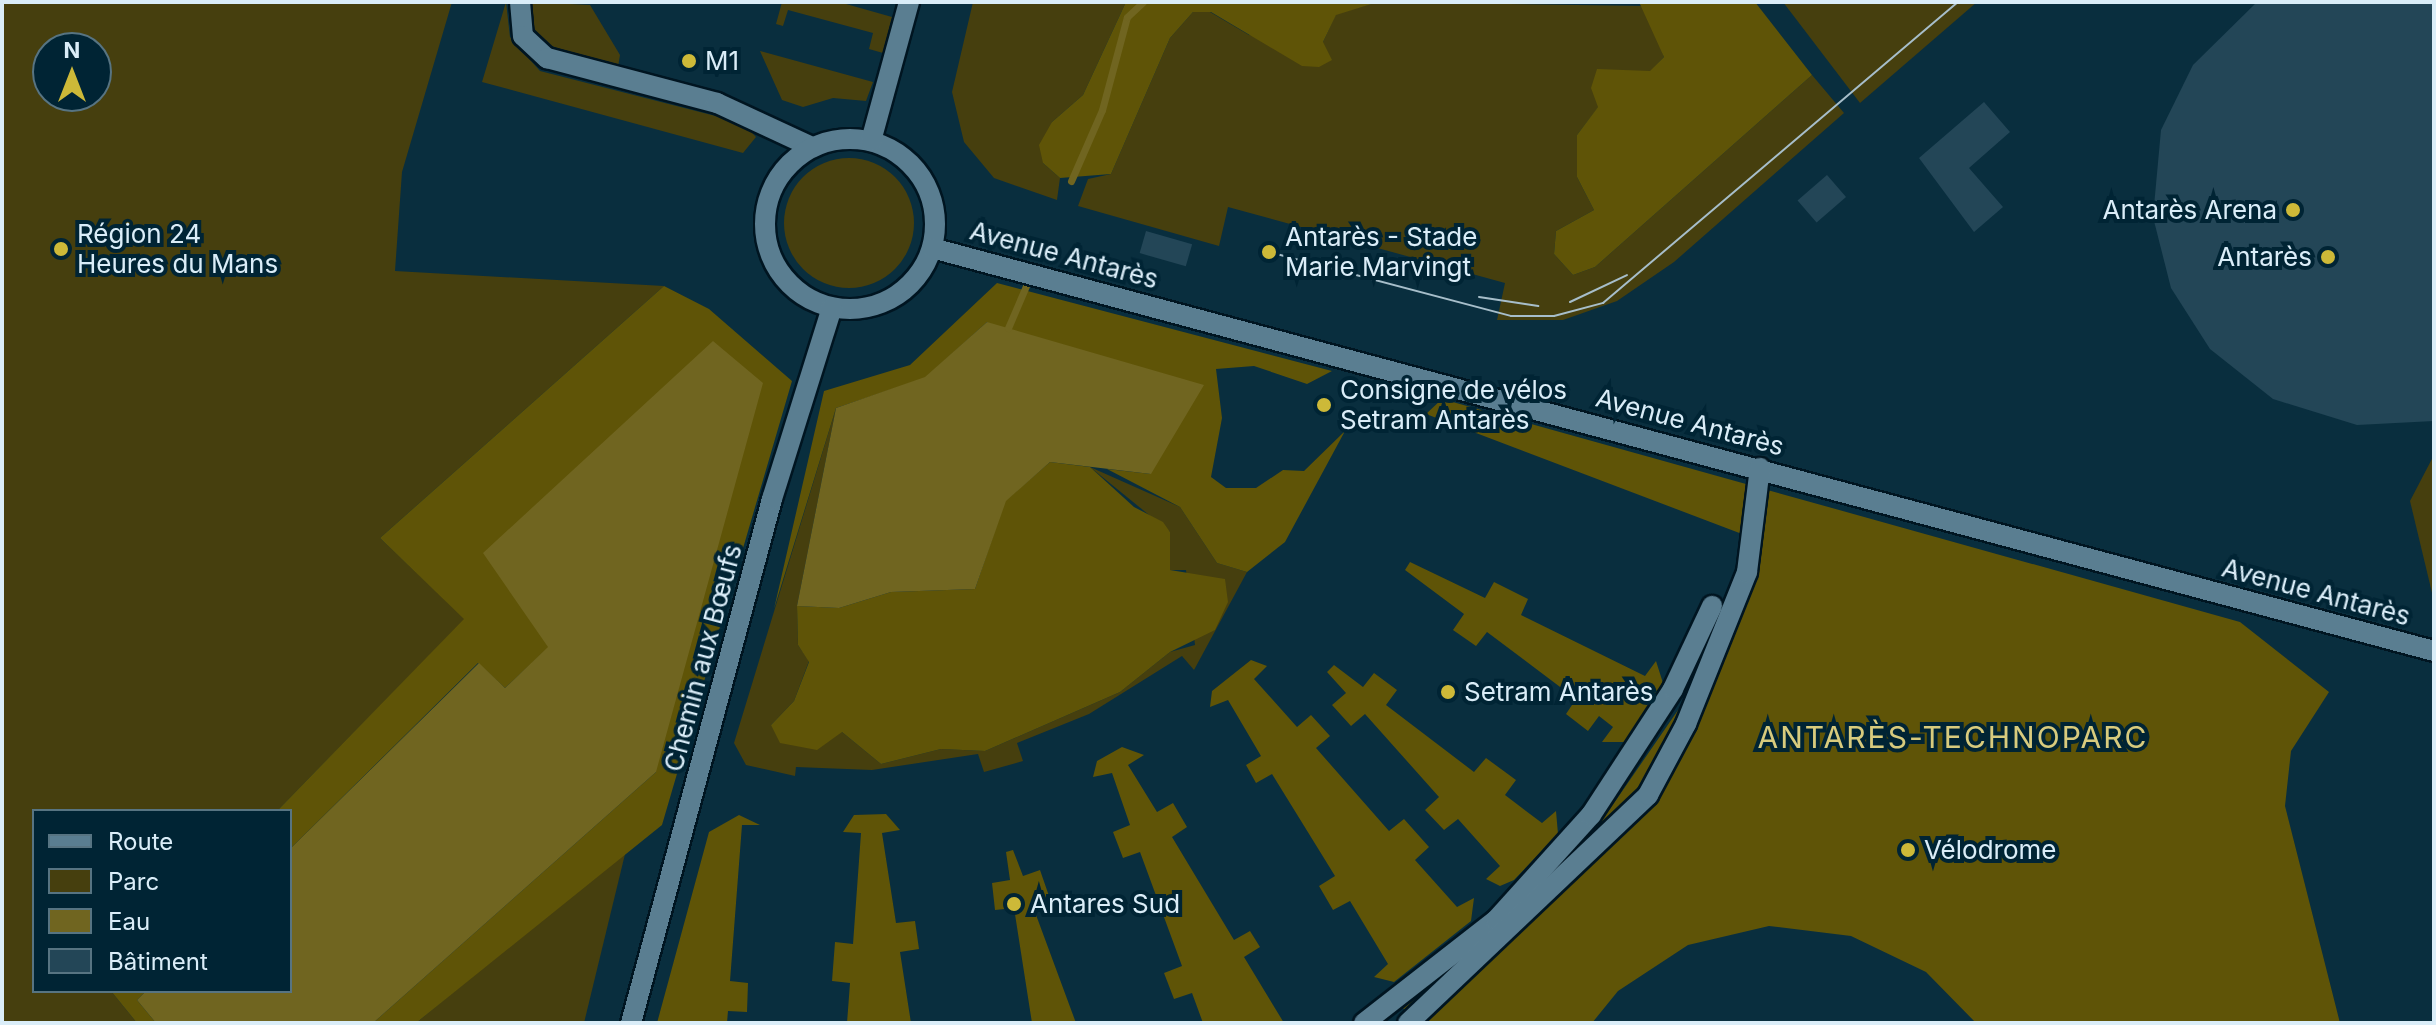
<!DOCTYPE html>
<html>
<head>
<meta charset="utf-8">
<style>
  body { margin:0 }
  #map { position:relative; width:2436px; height:1025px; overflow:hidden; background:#092e3e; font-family:Inter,sans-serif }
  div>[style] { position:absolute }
  .green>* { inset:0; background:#463f0e }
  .round { border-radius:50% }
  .forest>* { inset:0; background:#5f5407 }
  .water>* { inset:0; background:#706520 }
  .stream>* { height:7px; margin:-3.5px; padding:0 3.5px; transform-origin:3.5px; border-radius:3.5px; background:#706520 }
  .building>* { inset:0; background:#234657; transform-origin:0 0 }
  .roads { filter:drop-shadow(2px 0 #001521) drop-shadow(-2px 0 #001521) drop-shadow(0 2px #001521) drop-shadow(0 -2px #001521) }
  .minor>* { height:20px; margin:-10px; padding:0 10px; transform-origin:10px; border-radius:10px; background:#5a7e91 }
  .minor>.ring { margin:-10px; padding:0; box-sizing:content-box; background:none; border:20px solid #5a7e91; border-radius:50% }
  .tram>* { height:2px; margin:-1px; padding:0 1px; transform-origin:1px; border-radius:1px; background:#a7beca }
  .dots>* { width:22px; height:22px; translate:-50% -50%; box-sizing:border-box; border:4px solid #002434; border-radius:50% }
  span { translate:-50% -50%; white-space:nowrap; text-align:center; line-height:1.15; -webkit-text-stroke:8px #002434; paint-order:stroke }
  .poi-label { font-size:26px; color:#daedf8 }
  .left { translate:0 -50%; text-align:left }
  .right { translate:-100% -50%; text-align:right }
  .street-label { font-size:26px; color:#daedf8 }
  .quarter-label { font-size:30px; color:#d8cb7d; letter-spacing:2px }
  .frame { position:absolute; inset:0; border:4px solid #daedf8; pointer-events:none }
  .legend { position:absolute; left:32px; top:809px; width:260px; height:184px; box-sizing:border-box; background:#002434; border:2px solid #577482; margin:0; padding:10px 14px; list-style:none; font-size:24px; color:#daedf8 }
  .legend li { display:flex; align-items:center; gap:16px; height:40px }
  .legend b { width:40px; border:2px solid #577482 }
  .north { position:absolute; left:32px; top:32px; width:80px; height:80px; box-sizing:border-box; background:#002434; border:2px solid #577482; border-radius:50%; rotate:0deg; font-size:22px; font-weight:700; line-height:32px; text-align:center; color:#daedf8 }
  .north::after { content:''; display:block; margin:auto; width:28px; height:36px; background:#cdb938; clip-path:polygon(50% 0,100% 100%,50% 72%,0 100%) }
</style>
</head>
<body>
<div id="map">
  <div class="green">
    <div style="clip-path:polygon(evenodd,2px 2px,452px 2px,402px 172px,395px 271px,664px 286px,380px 538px,465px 619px,277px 811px,34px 811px,34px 991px,111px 991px,137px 1023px,2px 1023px,2px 2px,48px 48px,96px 48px,96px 96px,48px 96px,48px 48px)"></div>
    <div style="clip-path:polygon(506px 2px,510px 37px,540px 71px,743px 123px,756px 137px,743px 153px,482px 82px)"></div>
    <div style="clip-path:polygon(531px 2px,590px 5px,620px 55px,618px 67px,545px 44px,532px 28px)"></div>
    <div style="clip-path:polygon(782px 2px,839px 2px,892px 17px,883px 53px,869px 49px,873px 33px,788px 10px,783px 26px,776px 24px)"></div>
    <div style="clip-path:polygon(973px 2px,1126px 2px,1083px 95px,1052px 122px,1043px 163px,1060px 178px,1057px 200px,994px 178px,964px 142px,952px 92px)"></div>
    <div style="clip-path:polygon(1378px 2px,1647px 6px,1664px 57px,1651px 71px,1626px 71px,1577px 135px,1577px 177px,1594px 210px,1556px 231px,1554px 254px,1573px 275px,1595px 267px,1812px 75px,1844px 113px,1674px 262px,1617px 301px,1563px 320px,1497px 320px,1505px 283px,1228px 207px,1219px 246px,1078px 206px,1088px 179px,1111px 174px,1170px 38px,1193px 12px,1210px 12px,1249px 35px,1323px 42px,1336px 14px)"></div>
    <div style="clip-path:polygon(1783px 2px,1977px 2px,1860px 103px)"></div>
    <div style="clip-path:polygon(760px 51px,873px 82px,866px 101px,833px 98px,803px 107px,782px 100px)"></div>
    <div class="round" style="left:784px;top:158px;width:130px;height:130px"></div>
    <div style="clip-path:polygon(836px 408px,797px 606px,798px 645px,809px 661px,794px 701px,771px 725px,842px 732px,881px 764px,941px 749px,985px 751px,1120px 692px,1170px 652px,1195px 645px,1186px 570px,1170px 570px,1165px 552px,1170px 532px,1090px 467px,1180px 507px,1217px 563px,1247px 572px,1194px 670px,1182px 656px,1089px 714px,1017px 743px,1023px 761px,984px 772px,978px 754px,872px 770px,796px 767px,795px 776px,746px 765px,734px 743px)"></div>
    <div style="clip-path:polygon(2434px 455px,2434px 601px,2410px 501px)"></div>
    <div style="clip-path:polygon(626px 850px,584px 1023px,416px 1023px)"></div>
  </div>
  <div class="forest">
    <div style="clip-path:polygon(1126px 2px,1378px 2px,1336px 15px,1323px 42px,1332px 60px,1319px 67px,1302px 66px,1211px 12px,1193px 12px,1170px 38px,1111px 174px,1060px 178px,1043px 163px,1039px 145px,1052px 122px,1083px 95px)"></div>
    <div style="clip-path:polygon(1639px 2px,1755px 2px,1812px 75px,1595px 267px,1573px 275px,1554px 254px,1556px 231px,1594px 210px,1577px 177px,1577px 135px,1598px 107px,1591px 88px,1597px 69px,1650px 71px,1664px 57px)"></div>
    <div style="clip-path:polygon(997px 283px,1332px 371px,1307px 384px,1254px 366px,1216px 369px,1222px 418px,1211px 477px,1226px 488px,1256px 488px,1283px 470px,1304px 471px,1345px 431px,1285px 542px,1247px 572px,1217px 563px,1180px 507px,1107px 469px,1151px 474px,987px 322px,925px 378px,836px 408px,774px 609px,824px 391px,910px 365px)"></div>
    <div style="clip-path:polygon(664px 286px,709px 309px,792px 381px,662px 825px,416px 1023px,373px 1023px,656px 772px,549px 647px,505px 688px,478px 663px,290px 849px,290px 811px,277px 811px,464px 619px,380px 538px)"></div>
    <div style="clip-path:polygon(1442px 399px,2240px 622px,2329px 692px,2291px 751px,2285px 806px,2340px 1023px,1976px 1023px,1926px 972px,1851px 936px,1769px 926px,1688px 945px,1618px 991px,1592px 1023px,1416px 1023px,1403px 1008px,1605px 816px,1696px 684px,1739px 583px,1742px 534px,1426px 414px)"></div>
    <div style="clip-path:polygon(1050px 462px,1090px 467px,1134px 507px,1163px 522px,1170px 532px,1170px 570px,1225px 579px,1228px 602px,1215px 630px,1170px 652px,1120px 692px,985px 751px,941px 749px,881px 764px,842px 732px,817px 750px,780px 743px,771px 725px,794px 701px,809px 662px,798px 645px,797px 606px,839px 608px,891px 592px,975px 589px,1005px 501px)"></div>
    <div style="clip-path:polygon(1410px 562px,1485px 598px,1494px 582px,1528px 599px,1521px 615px,1645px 676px,1656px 661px,1663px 683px,1626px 742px,1602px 742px,1613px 727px,1599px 716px,1588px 731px,1566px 714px,1576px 699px,1487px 632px,1476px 646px,1453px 630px,1464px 614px,1405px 570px)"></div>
    <div style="clip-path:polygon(1251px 660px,1267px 666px,1254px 679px,1297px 727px,1311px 715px,1330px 736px,1316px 748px,1389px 831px,1404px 819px,1429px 847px,1415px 860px,1457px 907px,1474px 898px,1471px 921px,1394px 982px,1374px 977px,1388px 964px,1350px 901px,1333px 910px,1319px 886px,1335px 876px,1272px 774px,1256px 783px,1246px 765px,1261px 756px,1228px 700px,1210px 707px,1212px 691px)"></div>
    <div style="clip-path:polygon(1334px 665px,1363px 687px,1374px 673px,1397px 690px,1386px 705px,1474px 772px,1486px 758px,1516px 780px,1505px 795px,1542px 823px,1556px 811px,1558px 834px,1514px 880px,1500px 886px,1486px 879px,1500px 866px,1458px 819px,1444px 830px,1425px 810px,1439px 797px,1365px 714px,1351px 726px,1332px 705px,1346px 693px,1327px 672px)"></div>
    <div style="clip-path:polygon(1122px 747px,1144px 755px,1128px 765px,1157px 812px,1173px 803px,1187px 827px,1172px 837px,1234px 940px,1250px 931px,1260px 947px,1244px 957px,1284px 1023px,1203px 1023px,1192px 993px,1174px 999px,1164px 973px,1182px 966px,1140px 852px,1123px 858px,1113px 832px,1130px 825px,1112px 773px,1093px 777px,1097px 761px)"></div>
    <div style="clip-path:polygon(886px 814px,900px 830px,882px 833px,896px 923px,915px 921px,919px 949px,900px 952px,911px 1023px,847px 1023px,850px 983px,832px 981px,835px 942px,853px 944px,861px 833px,843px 832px,854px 815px)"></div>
    <div style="clip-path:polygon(739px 815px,760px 825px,742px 825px,730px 981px,748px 983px,747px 1012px,728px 1011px,727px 1023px,657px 1023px,709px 832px)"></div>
    <div style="clip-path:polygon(1013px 850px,1023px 876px,1040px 870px,1049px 896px,1032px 904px,1076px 1023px,1032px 1023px,1014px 908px,995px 910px,992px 883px,1010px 880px,1006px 852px)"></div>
    <div style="clip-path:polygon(111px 991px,146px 991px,137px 1000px,156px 1023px,137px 1023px)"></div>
  </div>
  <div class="water">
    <div style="clip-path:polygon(987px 322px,1204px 385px,1151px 474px,1050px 462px,1006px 501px,975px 589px,891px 592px,839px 608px,797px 606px,836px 408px,925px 377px)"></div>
    <div style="clip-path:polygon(713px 341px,763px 383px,656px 772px,373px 1023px,156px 1023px,137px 1000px,146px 991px,290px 991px,290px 849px,479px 663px,505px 688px,548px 647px,483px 553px)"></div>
  </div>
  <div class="stream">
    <div style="left:1071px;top:181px;width:77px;rotate:-66.4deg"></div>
    <div style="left:1102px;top:110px;width:96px;rotate:-75deg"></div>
    <div style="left:1127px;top:17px;width:22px;rotate:-43deg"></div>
    <div style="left:1008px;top:328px;width:46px;rotate:-66.8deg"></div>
  </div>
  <div class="building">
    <div style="clip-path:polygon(2257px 2px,2434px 2px,2434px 421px,2357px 425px,2273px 399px,2210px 349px,2171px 288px,2153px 217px,2161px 130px,2193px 65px)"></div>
    <div style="clip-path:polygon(1984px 102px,2010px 132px,1969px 168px,2003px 207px,1974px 232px,1919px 158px)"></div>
    <div style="left:1827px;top:175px;width:29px;height:39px;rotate:49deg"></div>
    <div style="left:1146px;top:231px;width:48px;height:23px;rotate:16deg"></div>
  </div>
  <div class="roads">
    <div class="minor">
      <div style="left:520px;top:2px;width:34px;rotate:85deg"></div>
      <div style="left:523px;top:36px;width:33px;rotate:43deg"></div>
      <div style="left:547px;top:58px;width:176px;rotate:14.8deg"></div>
      <div style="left:717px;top:103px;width:105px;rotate:24.9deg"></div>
      <div class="ring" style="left:765px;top:139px;width:150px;height:150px"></div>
      <div style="left:871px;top:141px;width:144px;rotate:-74.7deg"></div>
      <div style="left:932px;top:248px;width:1555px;rotate:15.02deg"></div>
      <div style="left:631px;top:1023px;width:543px;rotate:-74.94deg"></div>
      <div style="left:772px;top:499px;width:200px;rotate:-72.6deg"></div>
      <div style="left:1364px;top:1023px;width:167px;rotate:-38deg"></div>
      <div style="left:1496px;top:920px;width:142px;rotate:-47.9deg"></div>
      <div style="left:1591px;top:815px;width:150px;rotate:-56.9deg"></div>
      <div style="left:1673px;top:689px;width:92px;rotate:-64.8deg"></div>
      <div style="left:1408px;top:1023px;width:331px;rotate:-43.5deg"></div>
      <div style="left:1648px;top:795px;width:81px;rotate:-61.8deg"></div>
      <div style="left:1686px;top:724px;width:164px;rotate:-68.1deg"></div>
      <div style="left:1747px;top:572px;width:105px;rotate:-82.9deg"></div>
    </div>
  </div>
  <div class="tram">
    <div style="left:1269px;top:252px;width:250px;rotate:14.8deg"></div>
    <div style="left:1511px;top:316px;width:43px"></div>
    <div style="left:1554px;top:316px;width:51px;rotate:-14.9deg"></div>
    <div style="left:1603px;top:303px;width:465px;rotate:-40.3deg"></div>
    <div style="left:1479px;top:297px;width:60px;rotate:8.7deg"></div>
    <div style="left:1570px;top:302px;width:63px;rotate:-25.3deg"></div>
  </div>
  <div class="dots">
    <div style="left:689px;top:61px;background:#cdb938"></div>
    <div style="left:2293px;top:210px;background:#cdb938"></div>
    <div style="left:61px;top:249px;background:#cdb938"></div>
    <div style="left:1269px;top:252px;background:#cdb938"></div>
    <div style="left:2328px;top:257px;background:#cdb938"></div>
    <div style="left:1324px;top:405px;background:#cdb938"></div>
    <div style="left:1448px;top:692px;background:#cdb938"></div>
    <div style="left:1908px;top:850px;background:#cdb938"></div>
    <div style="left:1014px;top:904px;background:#cdb938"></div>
  </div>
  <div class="poi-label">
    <span class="left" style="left:705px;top:61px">M1</span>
    <span class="right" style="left:2277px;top:210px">Antarès Arena</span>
    <span class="left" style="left:77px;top:249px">Région 24<br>Heures du Mans</span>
    <span class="left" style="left:1285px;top:252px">Antarès - Stade<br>Marie Marvingt</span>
    <span class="right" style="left:2312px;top:257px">Antarès</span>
    <span class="left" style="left:1340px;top:405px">Consigne de vélos<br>Setram Antarès</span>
    <span class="left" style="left:1464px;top:692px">Setram Antarès</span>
    <span class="left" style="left:1924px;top:850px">Vélodrome</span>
    <span class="left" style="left:1030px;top:904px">Antares Sud</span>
  </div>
  <div class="street-label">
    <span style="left:1064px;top:255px;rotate:15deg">Avenue Antarès</span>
    <span style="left:1690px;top:422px;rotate:15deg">Avenue Antarès</span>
    <span style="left:2316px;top:592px;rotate:15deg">Avenue Antarès</span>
    <span style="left:703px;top:658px;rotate:-75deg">Chemin aux Bœufs</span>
  </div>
  <div class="quarter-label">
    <span style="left:1953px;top:737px">ANTARÈS-TECHNOPARC</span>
  </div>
  <div class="frame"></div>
  <ul class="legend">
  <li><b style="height:10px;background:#5a7e91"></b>Route</li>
  <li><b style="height:22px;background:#463f0e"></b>Parc</li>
  <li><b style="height:22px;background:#706520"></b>Eau</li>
  <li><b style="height:22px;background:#234657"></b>Bâtiment</li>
  </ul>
  <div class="north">N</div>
</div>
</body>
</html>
